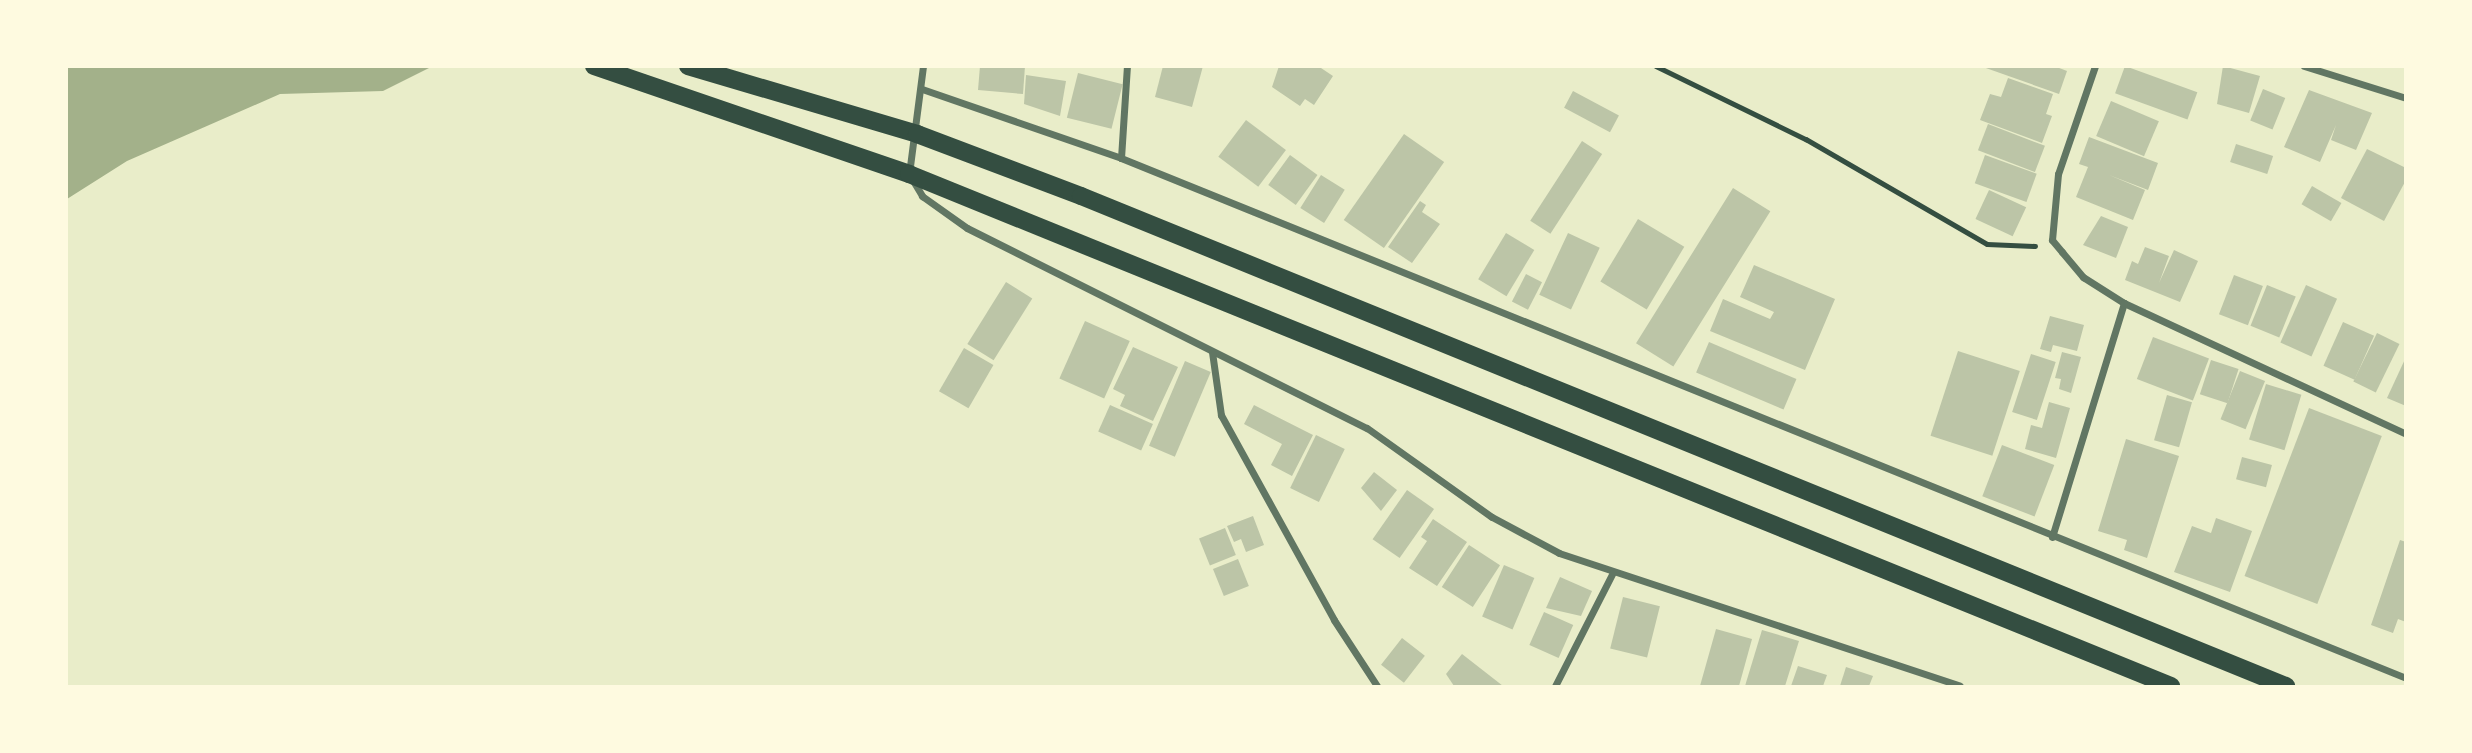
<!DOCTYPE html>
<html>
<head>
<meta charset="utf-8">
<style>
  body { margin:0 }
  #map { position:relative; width:2472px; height:753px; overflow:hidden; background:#e9edc9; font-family:Quicksand,sans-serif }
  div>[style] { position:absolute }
  .water>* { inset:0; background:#a3b18a }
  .building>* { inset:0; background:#bcc5a7; transform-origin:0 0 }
  .path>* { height:4.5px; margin:-2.25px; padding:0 2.25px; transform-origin:2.25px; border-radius:2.25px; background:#344e41 }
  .minor>* { height:7px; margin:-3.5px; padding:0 3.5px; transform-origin:3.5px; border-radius:3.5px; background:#617663 }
  .primary>* { height:18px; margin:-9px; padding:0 9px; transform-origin:9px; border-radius:9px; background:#344e41 }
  span { translate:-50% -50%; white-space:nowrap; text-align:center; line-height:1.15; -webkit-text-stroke:7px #fefae0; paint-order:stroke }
  .frame { position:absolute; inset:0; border:68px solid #fefae0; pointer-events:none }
</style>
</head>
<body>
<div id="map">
  <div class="water">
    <div style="clip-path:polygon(66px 67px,67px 66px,431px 67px,383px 91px,280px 94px,127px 161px,67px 199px)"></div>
  </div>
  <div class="building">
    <div style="clip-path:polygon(980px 66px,1025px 66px,1023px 94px,978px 90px)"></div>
    <div style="clip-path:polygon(1163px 66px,1203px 66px,1192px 107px,1155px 97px)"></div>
    <div style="clip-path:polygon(1279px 66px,1318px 66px,1333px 76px,1314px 105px,1305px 99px,1300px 106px,1272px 87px)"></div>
    <div style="clip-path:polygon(2054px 66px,2067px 71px,2059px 94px,1983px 67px)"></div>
    <div style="left:2125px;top:66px;width:77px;height:29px;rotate:20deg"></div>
    <div style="clip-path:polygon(2223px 66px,2260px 76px,2249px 113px,2217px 104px)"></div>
    <div style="left:1078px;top:73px;width:46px;height:46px;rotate:14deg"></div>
    <div style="clip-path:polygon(1026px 75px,1066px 81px,1060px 116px,1024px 104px)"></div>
    <div style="clip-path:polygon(2008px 78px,2053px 94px,2046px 114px,2052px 116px,2042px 143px,1980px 120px,1990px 94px,2001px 97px)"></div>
    <div style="left:2263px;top:89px;width:24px;height:34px;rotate:22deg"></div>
    <div style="clip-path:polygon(2309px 90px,2372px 113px,2356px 150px,2331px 140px,2336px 125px,2320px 162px,2284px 147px)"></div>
    <div style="left:1573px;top:91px;width:52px;height:19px;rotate:28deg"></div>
    <div style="left:2111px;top:101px;width:52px;height:38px;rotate:23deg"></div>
    <div style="left:1246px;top:120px;width:50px;height:46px;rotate:37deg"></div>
    <div style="left:1988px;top:124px;width:61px;height:28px;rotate:21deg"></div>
    <div style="left:1404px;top:134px;width:49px;height:105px;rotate:35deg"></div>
    <div style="clip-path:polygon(2089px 137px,2158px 163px,2148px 190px,2109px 175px,2145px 190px,2133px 220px,2076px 197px,2088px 167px,2079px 164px)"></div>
    <div style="left:1582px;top:141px;width:24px;height:95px;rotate:33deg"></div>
    <div style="left:2236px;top:144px;width:39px;height:19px;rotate:18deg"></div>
    <div style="clip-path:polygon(2367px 149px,2406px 168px,2406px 180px,2384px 221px,2341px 198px)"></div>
    <div style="left:1290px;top:155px;width:34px;height:37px;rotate:36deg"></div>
    <div style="left:1985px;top:155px;width:55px;height:30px;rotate:20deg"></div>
    <div style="left:1321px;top:175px;width:28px;height:39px;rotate:32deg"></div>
    <div style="left:2312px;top:186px;width:34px;height:21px;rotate:30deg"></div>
    <div style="left:1733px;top:188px;width:44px;height:183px;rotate:32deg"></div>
    <div style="left:1989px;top:190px;width:41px;height:32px;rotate:25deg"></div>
    <div style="clip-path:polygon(1420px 201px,1426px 205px,1422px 212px,1440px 224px,1412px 263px,1388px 247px)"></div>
    <div style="clip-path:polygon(2101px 216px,2128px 227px,2116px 258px,2083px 245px)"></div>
    <div style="left:1638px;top:219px;width:54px;height:73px;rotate:31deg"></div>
    <div style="left:1506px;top:233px;width:33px;height:54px;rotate:31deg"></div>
    <div style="left:1568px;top:233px;width:35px;height:68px;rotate:25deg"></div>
    <div style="clip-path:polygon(2145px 247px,2169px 256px,2159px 283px,2174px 250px,2198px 261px,2180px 302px,2125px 280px,2132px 261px,2138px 264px)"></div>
    <div style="clip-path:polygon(1754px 265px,1835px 299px,1805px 370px,1710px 331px,1723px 299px,1770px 319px,1774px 312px,1740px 297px)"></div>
    <div style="left:1526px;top:274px;width:18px;height:31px;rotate:27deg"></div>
    <div style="left:2234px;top:275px;width:31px;height:42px;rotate:21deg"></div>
    <div style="left:1006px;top:282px;width:31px;height:73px;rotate:32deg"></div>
    <div style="left:2267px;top:285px;width:31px;height:44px;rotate:22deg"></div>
    <div style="left:2306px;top:285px;width:34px;height:63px;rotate:24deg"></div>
    <div style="clip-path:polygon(2050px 316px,2084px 325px,2077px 351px,2053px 345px,2051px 352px,2040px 349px)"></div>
    <div style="left:1085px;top:321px;width:49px;height:63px;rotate:24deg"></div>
    <div style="left:2343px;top:322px;width:34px;height:48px;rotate:24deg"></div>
    <div style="left:2377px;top:333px;width:25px;height:54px;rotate:26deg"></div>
    <div style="left:2153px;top:337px;width:60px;height:45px;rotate:21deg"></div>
    <div style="left:1709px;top:342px;width:95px;height:33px;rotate:23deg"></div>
    <div style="clip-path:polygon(1133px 347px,1178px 367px,1153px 421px,1120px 406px,1125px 395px,1113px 389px)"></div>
    <div style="left:964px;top:348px;width:34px;height:50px;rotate:30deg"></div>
    <div style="left:1958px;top:351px;width:65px;height:89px;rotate:18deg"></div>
    <div style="clip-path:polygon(2062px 352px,2081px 357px,2071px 393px,2059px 389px,2061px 379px,2055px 378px)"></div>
    <div style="left:2031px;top:354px;width:26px;height:61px;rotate:18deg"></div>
    <div style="clip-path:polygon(2406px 357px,2406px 406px,2387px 398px)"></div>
    <div style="left:2211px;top:360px;width:29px;height:36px;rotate:18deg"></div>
    <div style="left:1185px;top:361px;width:28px;height:92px;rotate:23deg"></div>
    <div style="left:2240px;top:371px;width:27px;height:52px;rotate:22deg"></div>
    <div style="left:2266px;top:384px;width:37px;height:58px;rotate:17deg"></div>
    <div style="left:2167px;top:395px;width:26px;height:47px;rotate:16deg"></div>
    <div style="clip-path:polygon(2049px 402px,2070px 408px,2056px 458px,2025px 449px,2031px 425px,2042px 428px)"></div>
    <div style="left:1110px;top:405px;width:47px;height:29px;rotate:24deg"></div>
    <div style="clip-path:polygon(1254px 405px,1313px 435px,1292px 476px,1271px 465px,1282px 444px,1244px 424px)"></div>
    <div style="left:2309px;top:408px;width:78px;height:180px;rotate:21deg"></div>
    <div style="left:1316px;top:435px;width:32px;height:59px;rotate:26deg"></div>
    <div style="clip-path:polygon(2126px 439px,2179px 456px,2147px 558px,2124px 550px,2127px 540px,2098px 531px)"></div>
    <div style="left:2002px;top:445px;width:56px;height:55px;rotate:21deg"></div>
    <div style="left:2242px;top:457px;width:31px;height:23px;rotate:15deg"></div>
    <div style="clip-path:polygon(1374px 472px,1397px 490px,1381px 511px,1361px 488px)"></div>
    <div style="left:1407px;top:490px;width:33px;height:60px;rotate:35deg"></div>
    <div style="clip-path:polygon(1253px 516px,1264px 545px,1246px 552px,1241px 539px,1234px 542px,1227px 526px)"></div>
    <div style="clip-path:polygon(2216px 518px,2252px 531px,2230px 592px,2174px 572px,2192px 526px,2211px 533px)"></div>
    <div style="clip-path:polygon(1433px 519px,1467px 542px,1437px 586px,1409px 568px,1427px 541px,1421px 537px)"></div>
    <div style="left:1225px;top:528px;width:29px;height:28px;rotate:68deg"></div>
    <div style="clip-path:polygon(2400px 540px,2406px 542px,2406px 622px,2398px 619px,2393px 633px,2371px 625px)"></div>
    <div style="left:1469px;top:545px;width:37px;height:50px;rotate:33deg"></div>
    <div style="left:1238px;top:559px;width:29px;height:27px;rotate:68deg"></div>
    <div style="left:1504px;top:565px;width:33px;height:56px;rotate:23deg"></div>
    <div style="clip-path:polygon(1560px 577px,1592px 591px,1581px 616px,1546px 608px)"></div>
    <div style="left:1623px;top:597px;width:38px;height:53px;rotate:14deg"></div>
    <div style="left:1544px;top:612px;width:32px;height:36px;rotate:24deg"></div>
    <div style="clip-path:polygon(1716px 629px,1752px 639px,1739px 686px,1700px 686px)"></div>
    <div style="clip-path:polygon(1762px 630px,1799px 641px,1785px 686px,1745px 686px)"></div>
    <div style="left:1402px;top:638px;width:29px;height:34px;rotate:38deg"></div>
    <div style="clip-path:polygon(1462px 654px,1503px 686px,1454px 686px,1446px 674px)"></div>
    <div style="clip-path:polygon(1798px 666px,1827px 675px,1823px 686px,1791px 686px)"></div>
    <div style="clip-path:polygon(1846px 667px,1873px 676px,1869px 686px,1840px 686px)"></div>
  </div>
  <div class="path">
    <div style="left:1656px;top:66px;width:167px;rotate:26deg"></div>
    <div style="left:1806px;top:139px;width:209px;rotate:30.1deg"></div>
    <div style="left:1987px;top:244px;width:48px;rotate:2.4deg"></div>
  </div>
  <div class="minor">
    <div style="left:923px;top:66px;width:109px;rotate:97.4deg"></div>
    <div style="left:909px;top:174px;width:26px;rotate:59deg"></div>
    <div style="left:922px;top:196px;width:55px;rotate:35.4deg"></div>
    <div style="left:967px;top:228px;width:447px;rotate:26.6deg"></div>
    <div style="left:1367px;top:428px;width:153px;rotate:35.5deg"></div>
    <div style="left:1492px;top:517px;width:76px;rotate:28.2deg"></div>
    <div style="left:1559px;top:553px;width:422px;rotate:18.3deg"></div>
    <div style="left:2095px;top:66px;width:114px;rotate:108.9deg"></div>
    <div style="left:2058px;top:174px;width:66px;rotate:95.2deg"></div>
    <div style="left:2052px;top:240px;width:16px;rotate:50deg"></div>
    <div style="left:2062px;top:252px;width:33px;rotate:50deg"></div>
    <div style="left:2083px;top:277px;width:49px;rotate:32.4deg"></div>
    <div style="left:2124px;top:303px;width:311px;rotate:24.9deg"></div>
    <div style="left:2304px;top:66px;width:107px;rotate:17.4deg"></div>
    <div style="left:922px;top:89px;width:211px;rotate:19.1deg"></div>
    <div style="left:1121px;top:158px;width:1386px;rotate:22.03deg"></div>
    <div style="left:1121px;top:158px;width:92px;rotate:-86.3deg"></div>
    <div style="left:1212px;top:352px;width:64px;rotate:81.9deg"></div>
    <div style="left:1221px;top:415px;width:234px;rotate:61.1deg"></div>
    <div style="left:1334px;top:620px;width:79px;rotate:56.9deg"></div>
    <div style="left:2052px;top:537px;width:245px;rotate:-72.9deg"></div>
    <div style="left:1555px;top:686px;width:126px;rotate:-63deg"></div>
  </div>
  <div class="primary">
    <div style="left:594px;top:66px;width:333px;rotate:18.9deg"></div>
    <div style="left:909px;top:174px;width:1362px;rotate:22.08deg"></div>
    <div style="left:688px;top:66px;width:239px;rotate:16.5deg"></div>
    <div style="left:917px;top:134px;width:175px;rotate:20.7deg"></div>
    <div style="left:1081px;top:196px;width:1301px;rotate:22.13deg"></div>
  </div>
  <div class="frame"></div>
</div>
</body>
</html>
